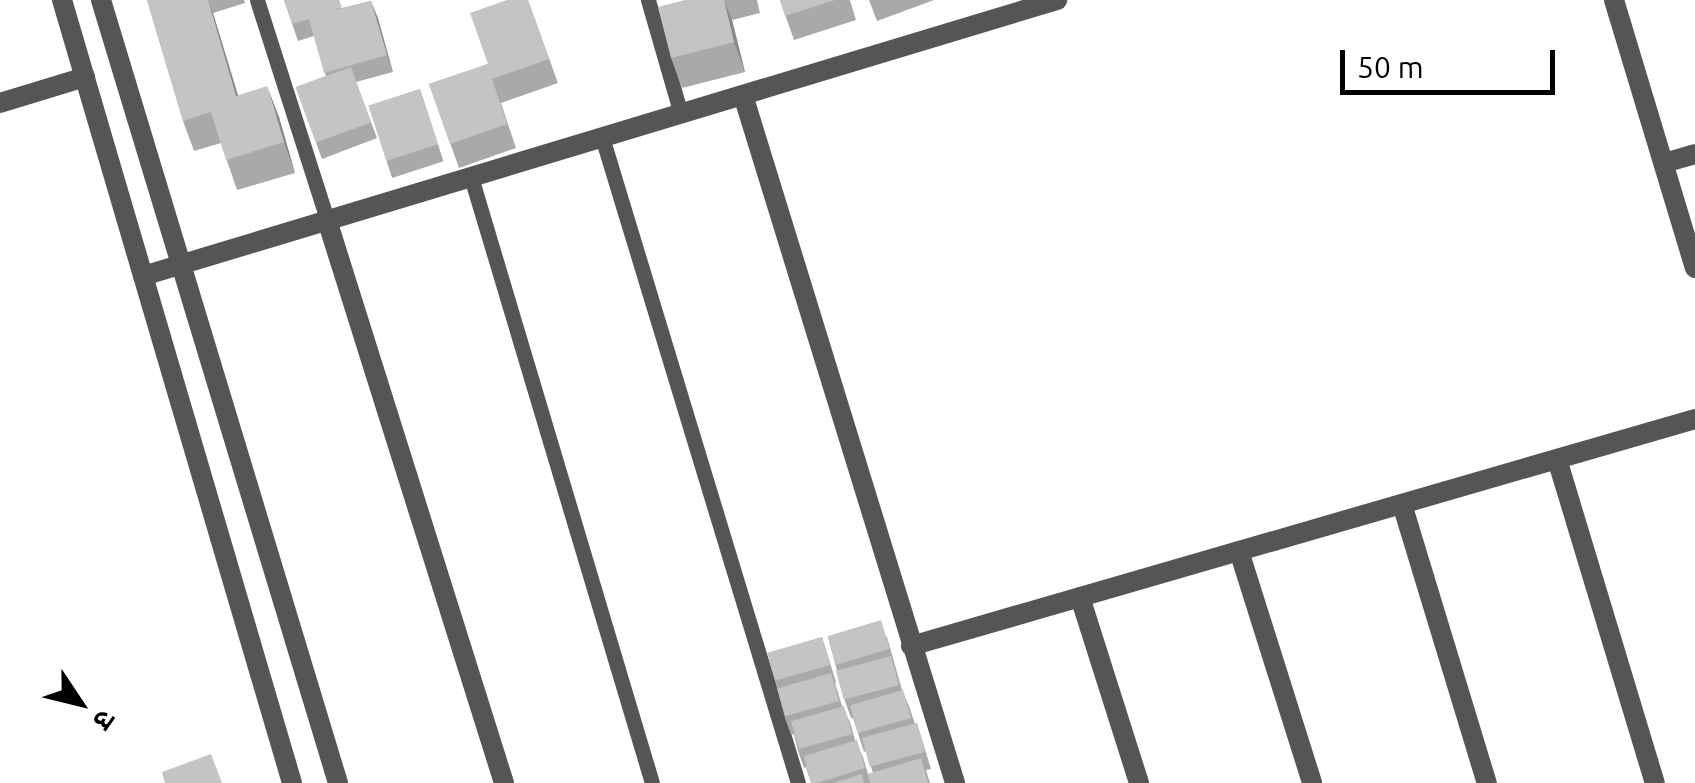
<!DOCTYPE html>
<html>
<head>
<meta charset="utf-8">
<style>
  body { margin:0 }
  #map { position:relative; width:1695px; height:783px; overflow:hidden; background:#fff; font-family:Ubuntu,"Noto Sans Devanagari",sans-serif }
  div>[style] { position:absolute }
  .service>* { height:15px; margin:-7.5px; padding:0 7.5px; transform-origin:7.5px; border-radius:7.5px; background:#555 }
  .minor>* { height:20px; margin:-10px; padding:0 10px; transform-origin:10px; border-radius:10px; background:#555 }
  .tertiary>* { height:20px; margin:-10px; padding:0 10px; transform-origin:10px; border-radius:10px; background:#555 }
  .wall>* { inset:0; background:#a9a9a9; transform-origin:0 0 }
  .shaded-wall>* { inset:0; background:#898989 }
  .building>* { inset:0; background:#c4c4c4; transform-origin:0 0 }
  span { translate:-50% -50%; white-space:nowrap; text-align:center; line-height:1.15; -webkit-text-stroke:8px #fff; paint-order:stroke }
  .north { position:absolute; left:30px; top:653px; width:100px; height:100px; -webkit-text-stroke:8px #fff; paint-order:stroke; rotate:125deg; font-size:28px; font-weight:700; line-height:40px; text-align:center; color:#000 }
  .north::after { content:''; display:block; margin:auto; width:35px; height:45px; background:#000; clip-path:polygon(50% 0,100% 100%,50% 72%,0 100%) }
  .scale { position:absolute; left:1340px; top:50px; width:215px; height:45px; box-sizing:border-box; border:5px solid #000; border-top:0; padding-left:12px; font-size:30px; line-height:35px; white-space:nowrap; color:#000; -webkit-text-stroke:8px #fff; paint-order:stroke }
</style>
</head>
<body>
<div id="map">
  <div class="service">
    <div style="left:257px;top:0;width:231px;rotate:72.3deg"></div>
    <div style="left:648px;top:0;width:119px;rotate:73.9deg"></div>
    <div style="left:602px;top:137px;width:675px;rotate:73.12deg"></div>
    <div style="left:471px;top:177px;width:632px;rotate:73.37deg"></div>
  </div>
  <div class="minor">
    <div style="left:1614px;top:0;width:280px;rotate:73.2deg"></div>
    <div style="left:743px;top:95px;width:720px;rotate:72.87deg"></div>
    <div style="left:0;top:103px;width:89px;rotate:-17deg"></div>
    <div style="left:1664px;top:163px;width:32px;rotate:-16deg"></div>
    <div style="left:327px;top:220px;width:590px;rotate:72.55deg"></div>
    <div style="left:143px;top:276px;width:955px;rotate:-16.8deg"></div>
    <div style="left:1557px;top:459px;width:338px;rotate:73.2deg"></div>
    <div style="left:1402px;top:504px;width:292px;rotate:73.1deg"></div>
    <div style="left:1239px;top:551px;width:243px;rotate:72.5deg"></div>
    <div style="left:1080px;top:597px;width:195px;rotate:72.4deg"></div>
    <div style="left:911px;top:646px;width:816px;rotate:-16.15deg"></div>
  </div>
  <div class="tertiary">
    <div style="left:62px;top:0;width:816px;rotate:73.63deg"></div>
    <div style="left:101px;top:0;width:818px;rotate:73.16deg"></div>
  </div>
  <div class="wall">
    <div style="clip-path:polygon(147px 0,244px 0,245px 3px,213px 13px,238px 95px,279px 117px,295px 173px,237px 190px,221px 143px,194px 151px,183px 121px)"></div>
    <div style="clip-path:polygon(284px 0,342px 8px,371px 1px,393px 72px,356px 82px,377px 138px,322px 159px,296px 87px,326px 76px,314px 36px,298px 41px)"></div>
    <div style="clip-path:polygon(528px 0,558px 83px,501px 103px,516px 148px,459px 168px,429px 84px,488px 64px)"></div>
    <div style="clip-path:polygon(685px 0,757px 0,760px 13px,732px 20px,745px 72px,682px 88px,671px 58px)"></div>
    <div style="clip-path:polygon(780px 0,850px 0,856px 20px,794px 40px)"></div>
    <div style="clip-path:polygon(869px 0,934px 0,877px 21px)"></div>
    <div style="left:420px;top:89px;width:76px;height:54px;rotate:72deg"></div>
    <div style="clip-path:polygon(822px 637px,836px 682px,835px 683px,842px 706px,850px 722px,855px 740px,863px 757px,868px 774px,873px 773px,866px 751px,864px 752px,853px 718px,851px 718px,845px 701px,828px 637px,887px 637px,902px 690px,909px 706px,915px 724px,917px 723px,931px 769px,926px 770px,930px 783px,811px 783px,806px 767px,804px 768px,798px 751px,794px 734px,791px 735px,785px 718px,768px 654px)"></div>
  </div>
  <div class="shaded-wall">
    <div style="clip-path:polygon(208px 0,213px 13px,247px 126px,236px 96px)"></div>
    <div style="clip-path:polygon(724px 0,732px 20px,745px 72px,734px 42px)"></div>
    <div style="clip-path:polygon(371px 1px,378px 18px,393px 72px,387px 55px)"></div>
    <div style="clip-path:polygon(267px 86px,279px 117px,295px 173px,284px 142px)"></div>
  </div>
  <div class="building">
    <div style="clip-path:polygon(147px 0,208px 0,236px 96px,267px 86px,284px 142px,226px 160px,211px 112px,183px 121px)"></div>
    <div style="clip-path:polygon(284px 0,339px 0,342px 7px,330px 11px,371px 1px,387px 55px,324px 73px,309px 19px,292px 24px)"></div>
    <div style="clip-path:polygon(507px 0,528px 0,549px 59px,492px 79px,507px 124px,450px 144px,429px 84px,488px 64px,470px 13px)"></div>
    <div style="clip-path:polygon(685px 0,724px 0,734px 42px,671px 58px,658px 7px)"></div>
    <div style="clip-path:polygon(780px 0,835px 0,785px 16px)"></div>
    <div style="left:351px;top:67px;width:59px;height:59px;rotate:70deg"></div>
    <div style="left:420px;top:89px;width:58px;height:54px;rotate:72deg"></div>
    <div style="left:881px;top:620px;width:30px;height:56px;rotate:73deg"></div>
    <div style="left:822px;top:637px;width:29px;height:57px;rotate:74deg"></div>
    <div style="left:891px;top:656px;width:30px;height:57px;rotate:75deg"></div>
    <div style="left:831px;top:673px;width:29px;height:56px;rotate:74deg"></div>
    <div style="left:903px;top:690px;width:29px;height:55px;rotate:74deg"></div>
    <div style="left:844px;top:706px;width:29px;height:55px;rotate:74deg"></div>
    <div style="left:917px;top:723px;width:30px;height:57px;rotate:75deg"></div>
    <div style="clip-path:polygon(857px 740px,865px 768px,817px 783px,811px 783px,804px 756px)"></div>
    <div style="clip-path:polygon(211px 754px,222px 783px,165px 783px,162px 772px)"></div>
    <div style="clip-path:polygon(921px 758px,928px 783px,870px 783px,868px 774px)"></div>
    <div style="clip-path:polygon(862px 774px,864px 783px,833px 783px)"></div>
  </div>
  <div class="north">उ</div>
  <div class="scale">50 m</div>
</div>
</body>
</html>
